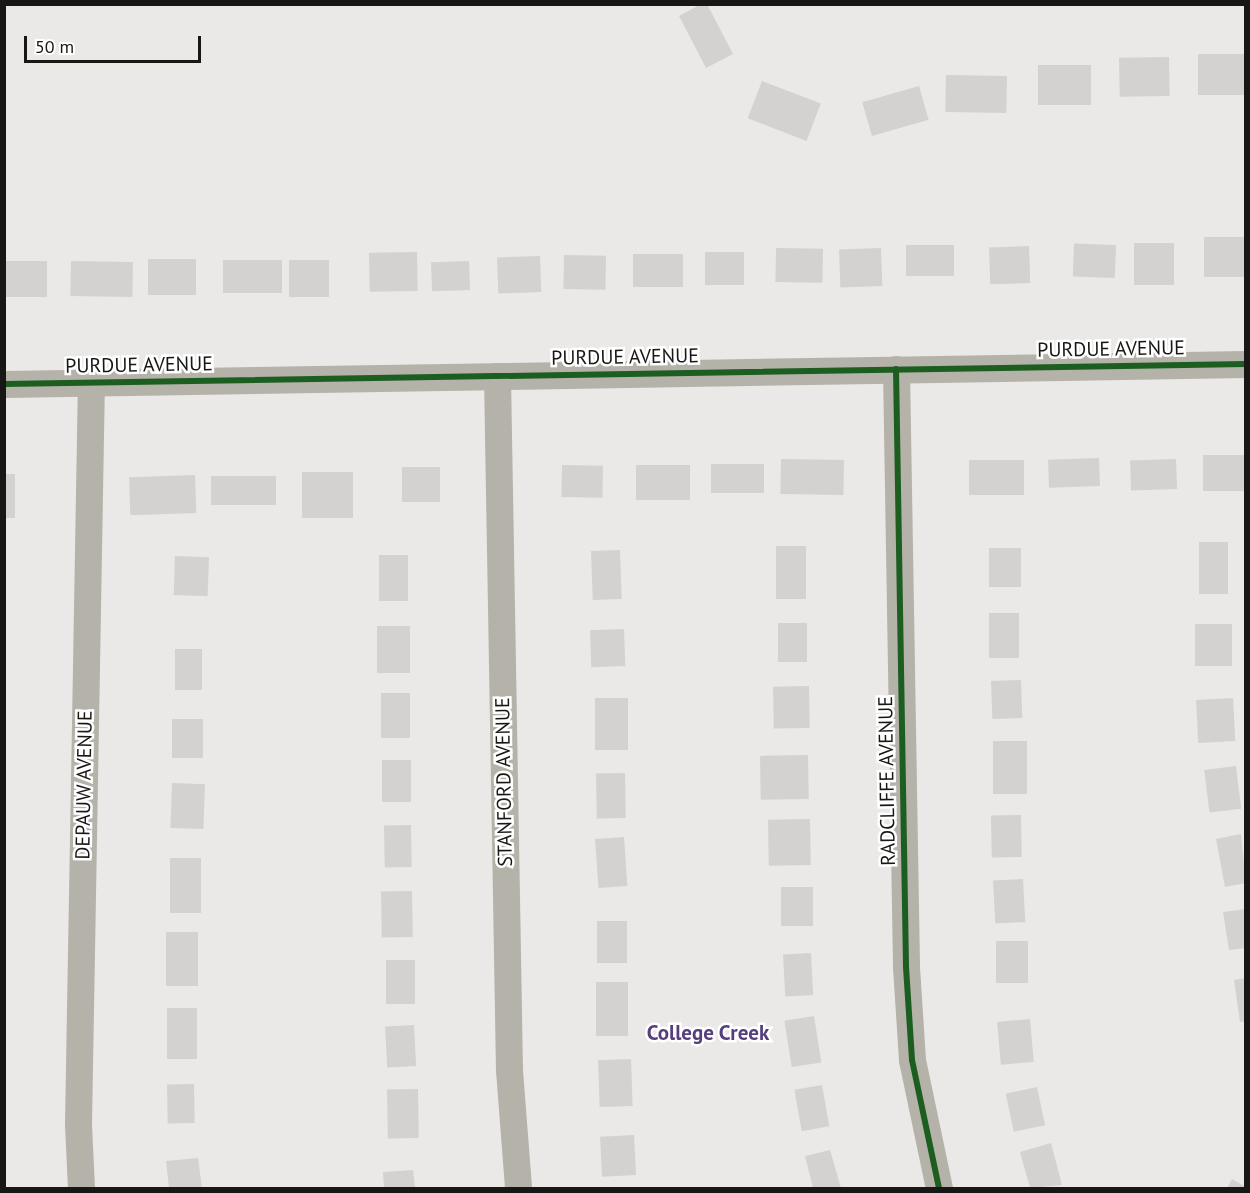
<!DOCTYPE html>
<html>
<head>
<meta charset="utf-8">
<style>
  body { margin:0 }
  #map { position:relative; width:1250px; height:1193px; overflow:hidden; background:#ebe9e7; font-family:"PT Sans",sans-serif }
  div>[style] { position:absolute }
  .building>* { inset:0; background:#d3d2d0; transform-origin:0 0 }
  .minor>* { height:27px; margin:-13.5px; padding:0 13.5px; transform-origin:13.5px; border-radius:13.5px; background:#b5b2a9 }
  .cycleway>* { height:6px; margin:-3px; padding:0 3px; transform-origin:3px; border-radius:3px; background:#1b5e20 }
  span { translate:-50% -50%; white-space:nowrap; text-align:center; line-height:1.15; -webkit-text-stroke:5px #fff; paint-order:stroke }
  .street-label { font-size:20px; color:#181715 }
  .neighbourhood-label { font-size:21px; color:#543f7c; font-weight:700 }
  .frame { position:absolute; inset:0; border:6px solid #181715; pointer-events:none }
  .scale { position:absolute; left:24px; top:36px; width:177px; height:27px; box-sizing:border-box; border:3px solid #181715; border-top:0; padding-left:8px; font-size:18px; line-height:21px; white-space:nowrap; color:#181715; -webkit-text-stroke:4px #fff; paint-order:stroke }
</style>
</head>
<body>
<div id="map">
  <div class="building">
    <div style="clip-path:polygon(701px 4px,707px 4px,733px 54px,706px 68px,679px 16px)"></div>
    <div style="left:1198px;top:54px;width:48px;height:41px"></div>
    <div style="left:1169px;top:57px;width:39px;height:50px;rotate:89deg"></div>
    <div style="left:1038px;top:65px;width:53px;height:40px"></div>
    <div style="left:946px;top:75px;width:61px;height:37px;rotate:1deg"></div>
    <div style="left:762px;top:81px;width:63px;height:40px;rotate:21deg"></div>
    <div style="left:919px;top:86px;width:35px;height:59px;rotate:74deg"></div>
    <div style="left:1204px;top:237px;width:42px;height:40px"></div>
    <div style="left:1174px;top:243px;width:42px;height:40px;rotate:90deg"></div>
    <div style="left:906px;top:245px;width:48px;height:31px"></div>
    <div style="left:1116px;top:245px;width:33px;height:42px;rotate:92deg"></div>
    <div style="left:1029px;top:246px;width:37px;height:40px;rotate:88deg"></div>
    <div style="left:776px;top:248px;width:47px;height:34px;rotate:1deg"></div>
    <div style="left:881px;top:248px;width:38px;height:42px;rotate:88deg"></div>
    <div style="left:417px;top:252px;width:39px;height:48px;rotate:89deg"></div>
    <div style="left:705px;top:252px;width:39px;height:33px"></div>
    <div style="left:633px;top:254px;width:50px;height:33px"></div>
    <div style="left:564px;top:255px;width:42px;height:34px;rotate:1deg"></div>
    <div style="left:540px;top:256px;width:36px;height:43px;rotate:88deg"></div>
    <div style="left:148px;top:259px;width:48px;height:36px"></div>
    <div style="left:223px;top:260px;width:59px;height:33px"></div>
    <div style="left:289px;top:260px;width:40px;height:37px"></div>
    <div style="left:4px;top:261px;width:43px;height:36px"></div>
    <div style="left:71px;top:261px;width:62px;height:35px;rotate:1deg"></div>
    <div style="left:469px;top:261px;width:29px;height:38px;rotate:88deg"></div>
    <div style="left:1246px;top:455px;width:36px;height:43px;rotate:90deg"></div>
    <div style="left:1099px;top:458px;width:28px;height:51px;rotate:88deg"></div>
    <div style="left:781px;top:459px;width:63px;height:35px;rotate:1deg"></div>
    <div style="left:1176px;top:459px;width:30px;height:46px;rotate:88deg"></div>
    <div style="left:969px;top:460px;width:55px;height:35px"></div>
    <div style="left:711px;top:464px;width:53px;height:29px"></div>
    <div style="left:562px;top:465px;width:41px;height:32px;rotate:1deg"></div>
    <div style="left:636px;top:465px;width:54px;height:35px"></div>
    <div style="left:402px;top:467px;width:38px;height:35px"></div>
    <div style="left:302px;top:472px;width:51px;height:46px"></div>
    <div style="left:4px;top:474px;width:11px;height:44px"></div>
    <div style="left:195px;top:475px;width:38px;height:66px;rotate:88deg"></div>
    <div style="left:276px;top:476px;width:29px;height:65px;rotate:90deg"></div>
    <div style="left:1199px;top:542px;width:29px;height:52px"></div>
    <div style="left:776px;top:546px;width:30px;height:53px"></div>
    <div style="left:989px;top:548px;width:32px;height:39px"></div>
    <div style="left:620px;top:550px;width:49px;height:29px;rotate:88deg"></div>
    <div style="left:408px;top:555px;width:46px;height:29px;rotate:90deg"></div>
    <div style="left:175px;top:556px;width:34px;height:39px;rotate:2deg"></div>
    <div style="left:989px;top:613px;width:30px;height:45px"></div>
    <div style="left:778px;top:623px;width:29px;height:39px"></div>
    <div style="left:1195px;top:624px;width:37px;height:42px"></div>
    <div style="left:377px;top:626px;width:33px;height:47px"></div>
    <div style="left:624px;top:629px;width:37px;height:34px;rotate:88deg"></div>
    <div style="left:175px;top:649px;width:27px;height:41px"></div>
    <div style="left:1021px;top:680px;width:38px;height:30px;rotate:88deg"></div>
    <div style="left:809px;top:686px;width:42px;height:36px;rotate:89deg"></div>
    <div style="left:381px;top:693px;width:29px;height:45px"></div>
    <div style="left:595px;top:698px;width:33px;height:52px"></div>
    <div style="left:1233px;top:698px;width:43px;height:37px;rotate:87deg"></div>
    <div style="left:172px;top:719px;width:31px;height:39px"></div>
    <div style="left:993px;top:741px;width:34px;height:53px"></div>
    <div style="left:808px;top:755px;width:44px;height:48px;rotate:89deg"></div>
    <div style="left:382px;top:760px;width:29px;height:42px"></div>
    <div style="left:1236px;top:766px;width:43px;height:32px;rotate:83deg"></div>
    <div style="left:625px;top:773px;width:45px;height:29px;rotate:89deg"></div>
    <div style="left:172px;top:783px;width:33px;height:45px;rotate:2deg"></div>
    <div style="left:1021px;top:815px;width:42px;height:30px;rotate:89deg"></div>
    <div style="left:810px;top:819px;width:46px;height:42px;rotate:89deg"></div>
    <div style="left:411px;top:825px;width:42px;height:27px;rotate:89deg"></div>
    <div style="clip-path:polygon(1241px 834px,1246px 883px,1225px 887px,1216px 839px)"></div>
    <div style="left:624px;top:837px;width:49px;height:29px;rotate:86deg"></div>
    <div style="left:170px;top:858px;width:31px;height:55px"></div>
    <div style="left:1023px;top:879px;width:43px;height:30px;rotate:87deg"></div>
    <div style="left:813px;top:887px;width:39px;height:32px;rotate:90deg"></div>
    <div style="left:412px;top:891px;width:46px;height:31px;rotate:89deg"></div>
    <div style="clip-path:polygon(1246px 909px,1246px 948px,1229px 950px,1223px 912px)"></div>
    <div style="left:597px;top:921px;width:30px;height:42px"></div>
    <div style="left:166px;top:932px;width:32px;height:54px"></div>
    <div style="left:996px;top:941px;width:32px;height:42px"></div>
    <div style="left:811px;top:953px;width:42px;height:28px;rotate:87deg"></div>
    <div style="left:386px;top:960px;width:29px;height:44px"></div>
    <div style="clip-path:polygon(1246px 978px,1246px 1021px,1240px 1022px,1234px 980px)"></div>
    <div style="left:596px;top:982px;width:32px;height:54px"></div>
    <div style="left:167px;top:1008px;width:30px;height:51px"></div>
    <div style="left:814px;top:1016px;width:47px;height:30px;rotate:81deg"></div>
    <div style="left:1030px;top:1019px;width:43px;height:33px;rotate:85deg"></div>
    <div style="left:414px;top:1025px;width:41px;height:29px;rotate:87deg"></div>
    <div style="left:631px;top:1059px;width:47px;height:33px;rotate:88deg"></div>
    <div style="left:194px;top:1084px;width:39px;height:27px;rotate:89deg"></div>
    <div style="left:822px;top:1085px;width:42px;height:28px;rotate:80deg"></div>
    <div style="left:1037px;top:1087px;width:39px;height:32px;rotate:78deg"></div>
    <div style="left:418px;top:1089px;width:49px;height:31px;rotate:89deg"></div>
    <div style="left:634px;top:1135px;width:40px;height:34px;rotate:87deg"></div>
    <div style="clip-path:polygon(1051px 1143px,1062px 1185px,1030px 1188px,1020px 1152px)"></div>
    <div style="clip-path:polygon(830px 1150px,841px 1188px,813px 1188px,805px 1156px)"></div>
    <div style="clip-path:polygon(198px 1158px,202px 1188px,169px 1188px,166px 1161px)"></div>
    <div style="clip-path:polygon(413px 1170px,415px 1188px,384px 1188px,383px 1172px)"></div>
    <div style="clip-path:polygon(1232px 1179px,1246px 1187px,1246px 1188px,1227px 1188px)"></div>
  </div>
  <div class="minor">
    <div style="left:896px;top:369px;width:598px;rotate:89.04deg"></div>
    <div style="left:906px;top:967px;width:93px;rotate:86.3deg"></div>
    <div style="left:912px;top:1060px;width:131px;rotate:78.1deg"></div>
    <div style="left:497px;top:376px;width:694px;rotate:89.01deg"></div>
    <div style="left:509px;top:1070px;width:118px;rotate:85.6deg"></div>
    <div style="left:4px;top:384px;width:1242px;rotate:-0.92deg"></div>
    <div style="left:81px;top:1188px;width:64px;rotate:-92.7deg"></div>
    <div style="left:78px;top:1124px;width:742px;rotate:-89deg"></div>
  </div>
  <div class="cycleway">
    <div style="left:896px;top:369px;width:598px;rotate:89.04deg"></div>
    <div style="left:906px;top:967px;width:93px;rotate:86.3deg"></div>
    <div style="left:912px;top:1060px;width:131px;rotate:78.1deg"></div>
    <div style="left:4px;top:384px;width:1242px;rotate:-0.92deg"></div>
  </div>
  <div class="street-label">
    <span style="left:1111px;top:349px;rotate:-1deg">PURDUE AVENUE</span>
    <span style="left:625px;top:357px;rotate:-1deg">PURDUE AVENUE</span>
    <span style="left:139px;top:365px;rotate:-1deg">PURDUE AVENUE</span>
    <span style="left:887px;top:781px;rotate:-91deg">RADCLIFFE AVENUE</span>
    <span style="left:504px;top:782px;rotate:-91deg">STANFORD AVENUE</span>
    <span style="left:84px;top:785px;rotate:-89deg">DEPAUW AVENUE</span>
  </div>
  <div class="neighbourhood-label">
    <span style="left:708px;top:1033px">College Creek</span>
  </div>
  <div class="frame"></div>
  <div class="scale">50 m</div>
</div>
</body>
</html>
